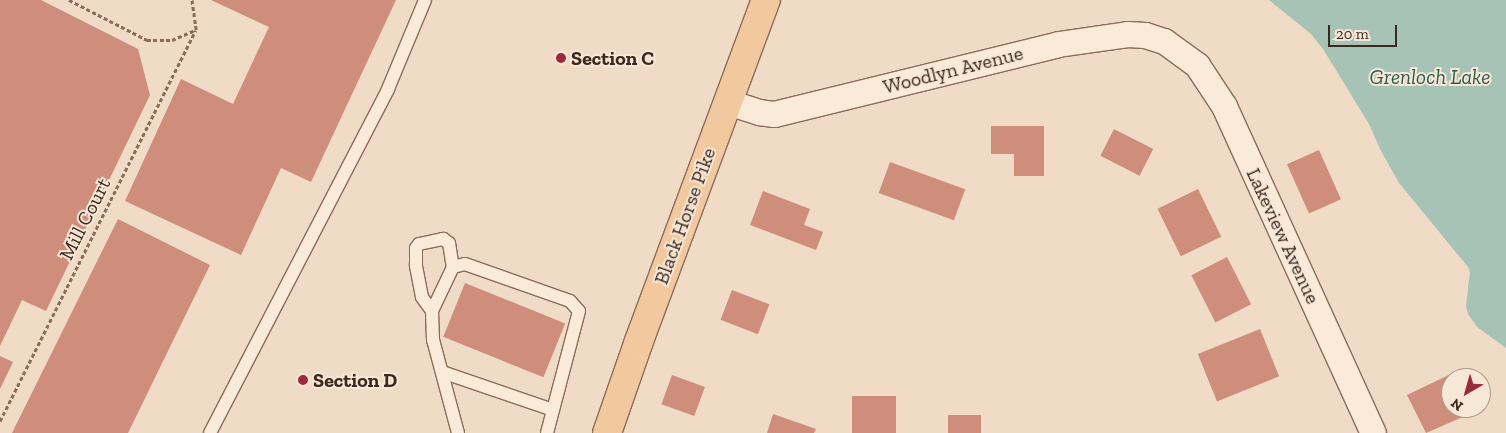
<!DOCTYPE html>
<html>
<head>
<meta charset="utf-8">
<style>
  body { margin:0 }
  #map { position:relative; width:1506px; height:433px; overflow:hidden; background:#efdbc6; font-family:"Zilla Slab",serif }
  div>[style] { position:absolute }
  .water>* { inset:0; background:#a7c3b6 }
  .building>* { inset:0; background:#ce8e7b; transform-origin:0 0 }
  .path>* { height:3px; margin-top:-1.5px; transform-origin:0; background:repeating-linear-gradient(90deg,#8b6c5b 0 4px,transparent 0 6.5px) }
  .roads { filter:drop-shadow(1px 0 #8b6c5b) drop-shadow(-1px 0 #8b6c5b) drop-shadow(0 1px #8b6c5b) drop-shadow(0 -1px #8b6c5b) }
  .lane>* { height:12px; margin:-6px; padding:0 6px; transform-origin:6px; border-radius:6px; background:#faeada }
  .street>* { height:25px; margin:-12.5px; padding:0 12.5px; transform-origin:12.5px; border-radius:12.5px; background:#faeada }
  .primary>* { height:28px; margin:-14px; padding:0 14px; transform-origin:14px; border-radius:14px; background:#f2c99e }
  .dots>* { width:14px; height:14px; translate:-50% -50%; box-sizing:border-box; border:2px solid #f6e7d6; border-radius:50% }
  span { translate:-50% -50%; white-space:nowrap; text-align:center; line-height:1.15; -webkit-text-stroke:4px #f6e7d6; paint-order:stroke }
  .poi-label { font-size:20px; color:#3b281f; font-weight:700 }
  .left { translate:0 -50%; text-align:left }
  .street-label { font-size:20px; color:#3b281f }
  .water-label { font-size:21px; color:#2e5b50; font-style:italic }
  .north { position:absolute; left:1441px; top:368px; width:50px; height:50px; box-sizing:border-box; background:#f6e7d6; border:1px solid #ab9b8d; border-radius:50%; rotate:218deg; font-size:14px; font-weight:700; line-height:20px; text-align:center; color:#3b281f }
  .north::after { content:''; display:block; margin:auto; width:18px; height:22px; background:#9b2a3f; clip-path:polygon(50% 0,100% 100%,50% 72%,0 100%) }
  .scale { position:absolute; left:1328px; top:25px; width:69px; height:22px; box-sizing:border-box; border:2px solid #3b281f; border-top:0; padding-left:6px; font-size:15px; line-height:18px; white-space:nowrap; color:#3b281f; -webkit-text-stroke:4px #f6e7d6; paint-order:stroke }
</style>
</head>
<body>
<div id="map">
  <div class="water">
    <div style="clip-path:polygon(1269px 0,1506px 0,1506px 348px,1477px 327px,1468px 314px,1466px 306px,1470px 271px,1468px 267px,1399px 183px,1381px 151px,1369px 124px,1323px 49px,1311px 34px)"></div>
  </div>
  <div class="building">
    <div style="clip-path:polygon(0 0,41px 0,138px 49px,150px 95px,46px 311px,22px 300px,0 346px)"></div>
    <div style="clip-path:polygon(211px 0,396px 0,311px 182px,281px 168px,241px 255px,125px 201px,181px 79px,233px 104px,269px 27px)"></div>
    <div style="clip-path:polygon(991px 126px,1044px 126px,1044px 176px,1014px 176px,1014px 154px,991px 154px)"></div>
    <div style="left:1114px;top:129px;width:44px;height:30px;rotate:27deg"></div>
    <div style="left:1319px;top:150px;width:54px;height:35px;rotate:66deg"></div>
    <div style="left:890px;top:162px;width:80px;height:33px;rotate:20deg"></div>
    <div style="left:1198px;top:189px;width:53px;height:45px;rotate:64deg"></div>
    <div style="clip-path:polygon(763px 191px,810px 209px,804px 225px,823px 232px,816px 250px,750px 225px)"></div>
    <div style="clip-path:polygon(118px 219px,210px 265px,128px 433px,12px 433px)"></div>
    <div style="left:1227px;top:257px;width:53px;height:40px;rotate:63deg"></div>
    <div style="left:465px;top:283px;width:108px;height:58px;rotate:22deg"></div>
    <div style="left:732px;top:290px;width:40px;height:32px;rotate:21deg"></div>
    <div style="left:1260px;top:329px;width:51px;height:67px;rotate:68deg"></div>
    <div style="clip-path:polygon(0 356px,13px 362px,0 389px)"></div>
    <div style="clip-path:polygon(1453px 373px,1455px 378px,1451px 378px,1451px 408px,1469px 408px,1472px 413px,1426px 433px,1407px 395px)"></div>
    <div style="left:672px;top:375px;width:35px;height:31px;rotate:20deg"></div>
    <div style="left:852px;top:396px;width:44px;height:37px"></div>
    <div style="clip-path:polygon(773px 414px,816px 429px,814px 433px,767px 433px)"></div>
    <div style="left:948px;top:415px;width:33px;height:18px"></div>
  </div>
  <div class="path">
    <div style="left:69px;top:0;width:88px;rotate:27.1deg"></div>
    <div style="left:147px;top:40px;width:25px"></div>
    <div style="left:172px;top:40px;width:25px;rotate:-23deg"></div>
    <div style="left:192px;top:0;width:30px;rotate:82deg"></div>
    <div style="left:0;top:421px;width:437px;rotate:-63.4deg"></div>
  </div>
  <div class="roads">
    <div class="lane">
      <div style="left:432px;top:311px;width:17px;rotate:-126deg"></div>
      <div style="left:422px;top:297px;width:33px;rotate:-101deg"></div>
      <div style="left:416px;top:265px;width:17px;rotate:-90deg"></div>
      <div style="left:416px;top:248px;width:5px;rotate:-53deg"></div>
      <div style="left:419px;top:244px;width:25px;rotate:-12deg"></div>
      <div style="left:443px;top:239px;width:7px;rotate:34deg"></div>
      <div style="left:449px;top:243px;width:24px;rotate:81deg"></div>
      <div style="left:442px;top:372px;width:117px;rotate:18.9deg"></div>
      <div style="left:210px;top:433px;width:387px;rotate:-62.6deg"></div>
      <div style="left:388px;top:89px;width:96px;rotate:-67.4deg"></div>
      <div style="left:458px;top:433px;width:96px;rotate:-105deg"></div>
      <div style="left:433px;top:340px;width:29px;rotate:-92deg"></div>
      <div style="left:432px;top:311px;width:49px;rotate:-64.5deg"></div>
      <div style="left:453px;top:267px;width:12px;rotate:-14deg"></div>
      <div style="left:465px;top:264px;width:111px;rotate:19.4deg"></div>
      <div style="left:570px;top:301px;width:13px;rotate:48deg"></div>
      <div style="left:579px;top:311px;width:126px;rotate:104.7deg"></div>
    </div>
    <div class="street">
      <div style="left:728px;top:102px;width:33px;rotate:18deg"></div>
      <div style="left:759px;top:112px;width:15px;rotate:8deg"></div>
      <div style="left:774px;top:114px;width:292px;rotate:-13.8deg"></div>
      <div style="left:1058px;top:44px;width:70px;rotate:-8.2deg"></div>
      <div style="left:1127px;top:34px;width:18px;rotate:3deg"></div>
      <div style="left:1145px;top:35px;width:20px;rotate:18deg"></div>
      <div style="left:1164px;top:41px;width:41px;rotate:36deg"></div>
      <div style="left:1197px;top:65px;width:49px;rotate:56.6deg"></div>
      <div style="left:1224px;top:106px;width:359px;rotate:65.5deg"></div>
    </div>
    <div class="primary">
      <div style="left:607px;top:433px;width:97px;rotate:-70.8deg"></div>
      <div style="left:639px;top:341px;width:364px;rotate:-69.6deg"></div>
    </div>
  </div>
  <div class="dots">
    <div style="left:561px;top:58px;background:#9b2a3f"></div>
    <div style="left:303px;top:380px;background:#9b2a3f"></div>
  </div>
  <div class="poi-label">
    <span class="left" style="left:571px;top:58px">Section C</span>
    <span class="left" style="left:313px;top:380px">Section D</span>
  </div>
  <div class="street-label">
    <span style="left:953px;top:70px;rotate:-14deg">Woodlyn Avenue</span>
    <span style="left:685px;top:216px;rotate:-70deg">Black Horse Pike</span>
    <span style="left:85px;top:219px;rotate:-63deg">Mill Court</span>
    <span style="left:1283px;top:236px;rotate:65deg">Lakeview Avenue</span>
  </div>
  <div class="water-label">
    <span style="left:1430px;top:77px">Grenloch Lake</span>
  </div>
  <div class="north">N</div>
  <div class="scale">20 m</div>
</div>
</body>
</html>
